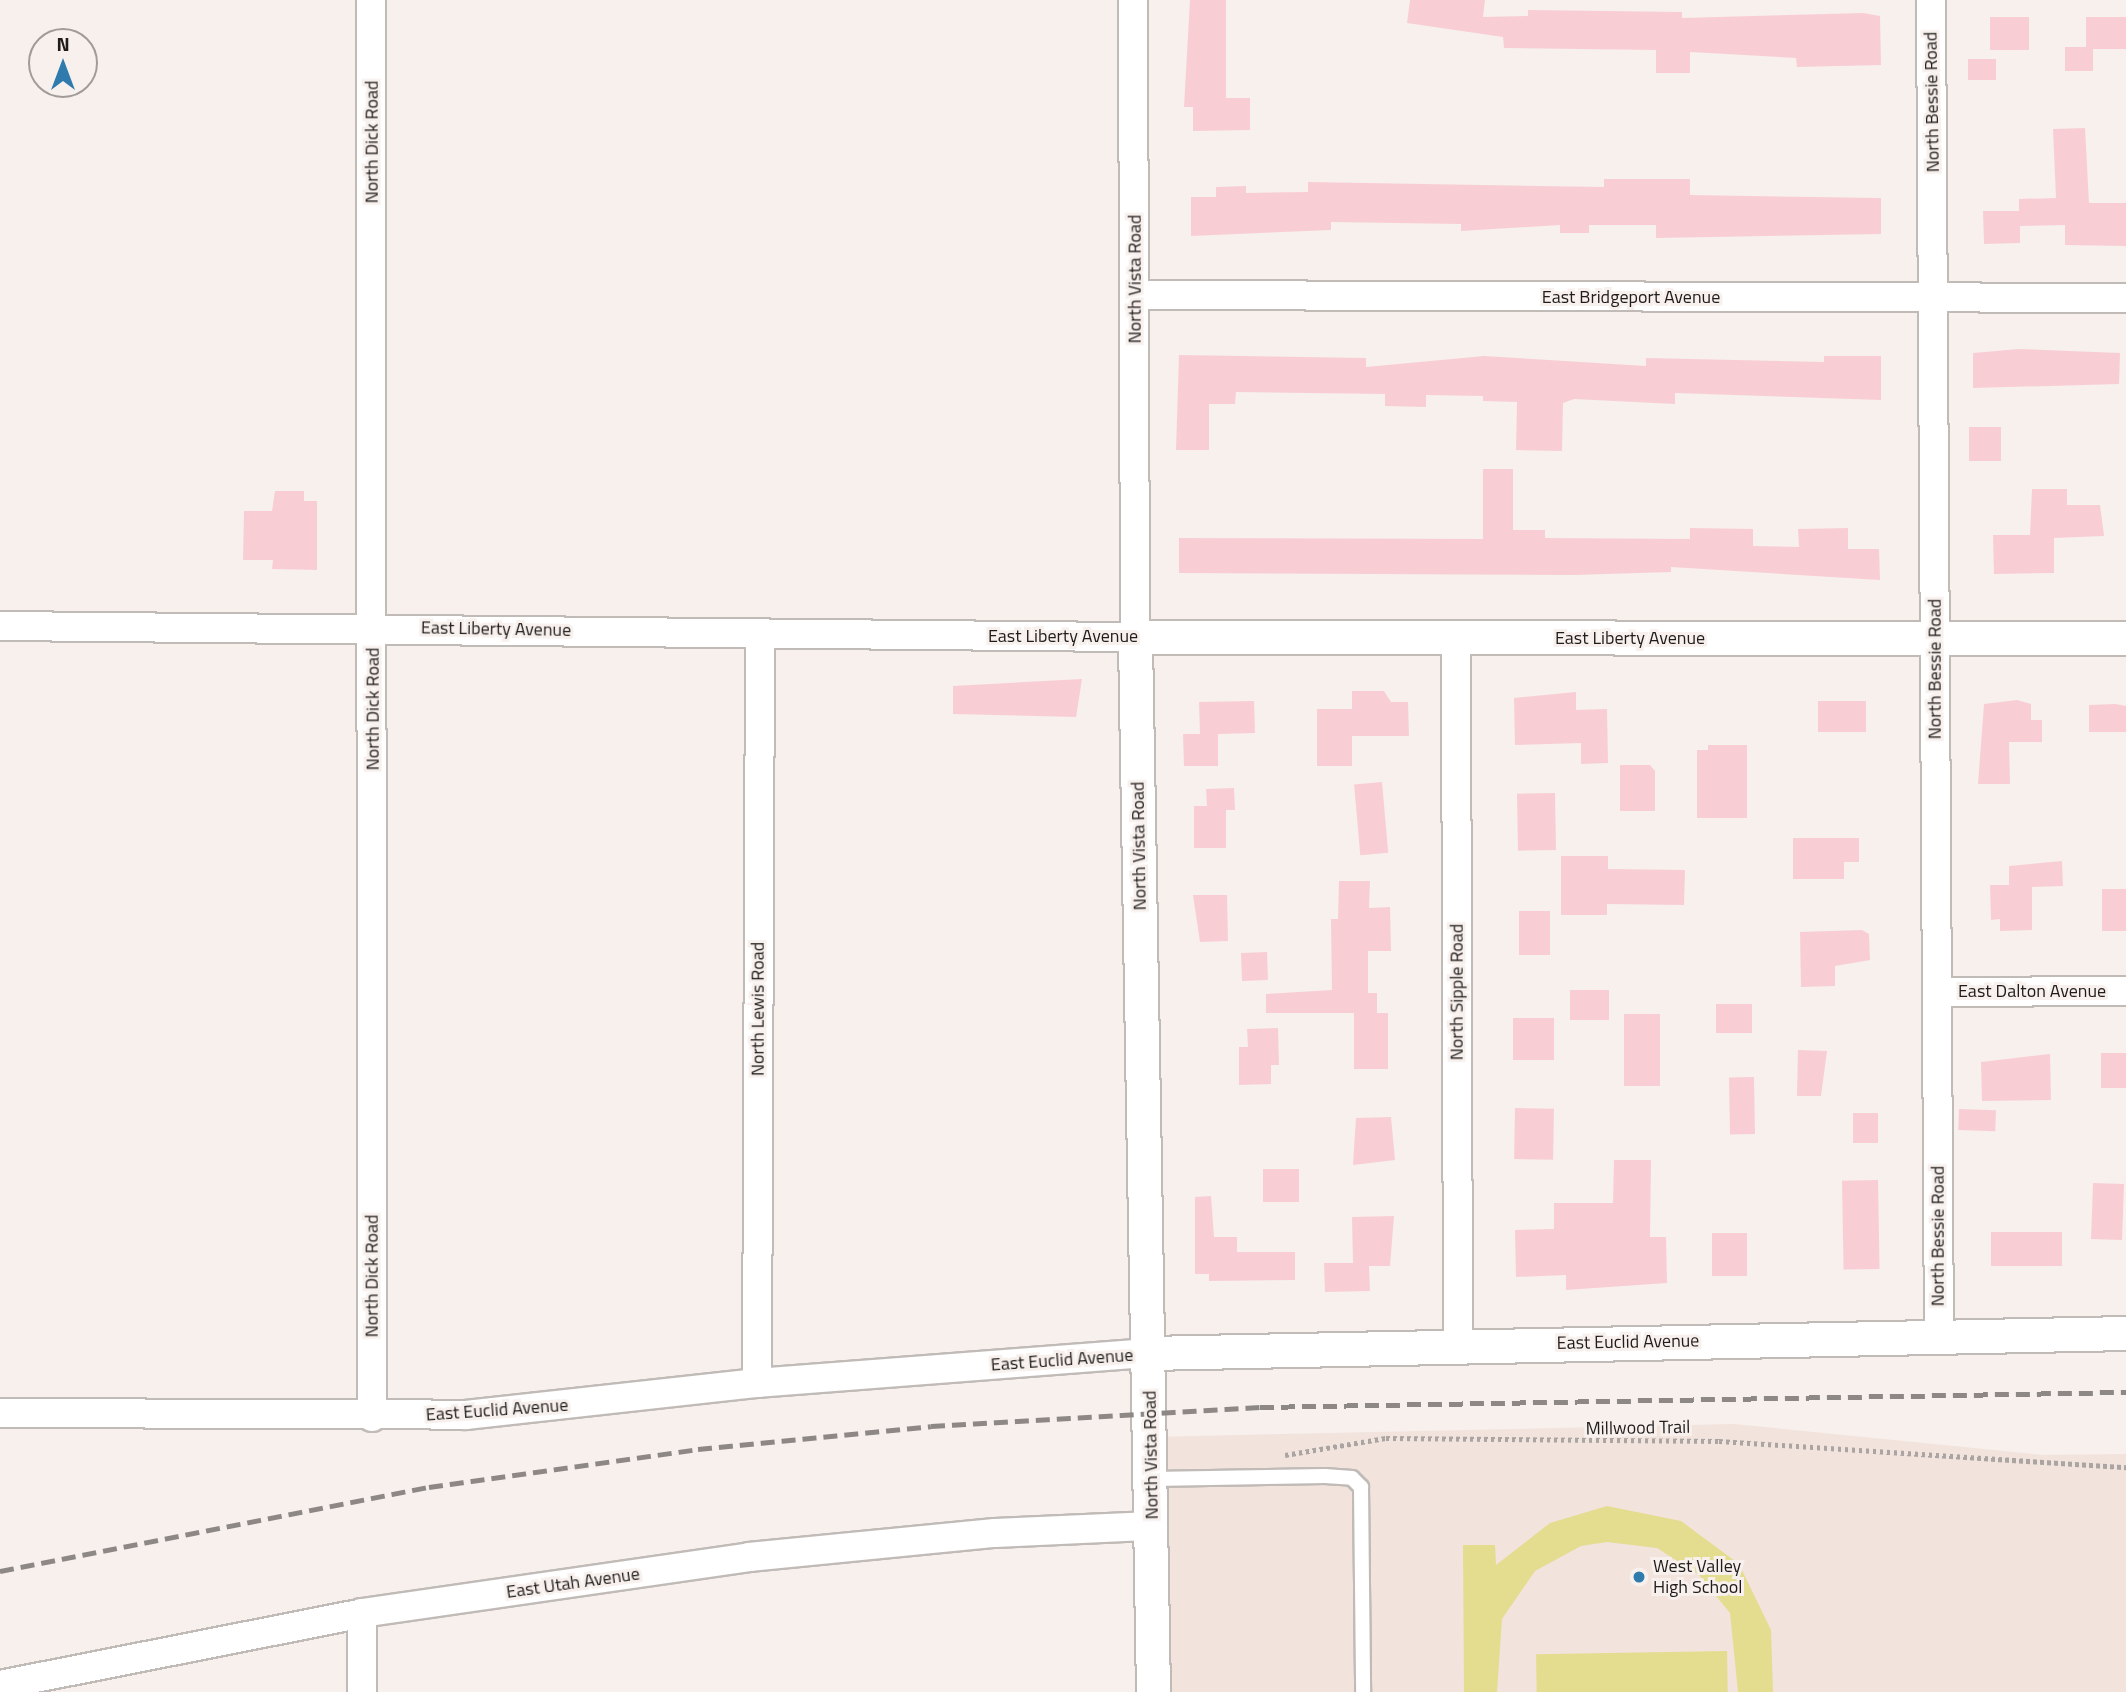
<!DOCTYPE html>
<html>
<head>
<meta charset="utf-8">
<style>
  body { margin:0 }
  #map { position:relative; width:2126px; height:1692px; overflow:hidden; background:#f7f0ed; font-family:"Titillium Web",sans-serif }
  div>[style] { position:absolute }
  .built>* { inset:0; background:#f2e3dd }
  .green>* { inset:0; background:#e4dc8f; transform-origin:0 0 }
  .building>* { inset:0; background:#f8ced4; transform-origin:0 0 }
  .path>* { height:4.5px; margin-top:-2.25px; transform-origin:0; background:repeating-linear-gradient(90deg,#aaa5a2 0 3.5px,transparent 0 7px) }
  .roads { filter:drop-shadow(2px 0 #c1bbb8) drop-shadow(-2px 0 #c1bbb8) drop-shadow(0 2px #c1bbb8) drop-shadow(0 -2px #c1bbb8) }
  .service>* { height:14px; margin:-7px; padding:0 7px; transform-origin:7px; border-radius:7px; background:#fff }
  .minor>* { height:28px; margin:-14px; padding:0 14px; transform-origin:14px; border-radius:14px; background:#fff }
  .tertiary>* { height:33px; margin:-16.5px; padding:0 16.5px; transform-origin:16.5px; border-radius:16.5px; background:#fff }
  .rail>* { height:5px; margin-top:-2.5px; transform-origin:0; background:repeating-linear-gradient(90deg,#8d8886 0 14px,transparent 0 21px) }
  .dots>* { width:19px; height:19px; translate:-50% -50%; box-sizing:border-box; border:4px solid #f7f0ed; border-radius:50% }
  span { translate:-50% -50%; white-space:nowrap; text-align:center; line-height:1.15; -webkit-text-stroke:6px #f7f0ed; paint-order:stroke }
  .street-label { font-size:18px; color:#1f1c1b }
  .poi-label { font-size:18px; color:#1f1c1b }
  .left { translate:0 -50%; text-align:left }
  .north { position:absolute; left:28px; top:28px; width:70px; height:70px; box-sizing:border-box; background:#f7f0ed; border:2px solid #a19b99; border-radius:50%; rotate:0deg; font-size:19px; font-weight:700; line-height:28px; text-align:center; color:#1f1c1b }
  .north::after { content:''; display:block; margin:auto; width:24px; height:32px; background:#307bae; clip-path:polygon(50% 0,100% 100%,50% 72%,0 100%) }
</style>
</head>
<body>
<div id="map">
  <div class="built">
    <div style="clip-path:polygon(1734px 1424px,2043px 1455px,2126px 1454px,2126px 1692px,1152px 1692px,1150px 1437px)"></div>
  </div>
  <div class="green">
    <div style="clip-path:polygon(1607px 1506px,1681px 1521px,1739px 1564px,1771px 1630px,1773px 1692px,1738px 1692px,1730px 1613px,1699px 1575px,1657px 1548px,1607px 1542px,1581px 1546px,1535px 1571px,1502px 1619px,1497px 1692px,1464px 1692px,1463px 1545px,1495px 1545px,1496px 1565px,1550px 1523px)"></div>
    <div style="left:1727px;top:1651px;width:41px;height:191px;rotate:89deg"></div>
  </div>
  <div class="building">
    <div style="clip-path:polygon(1190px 0,1226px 0,1226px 98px,1250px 98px,1250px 130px,1193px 131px,1193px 107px,1184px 107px)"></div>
    <div style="clip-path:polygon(1410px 0,1485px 0,1483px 17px,1528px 16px,1528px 10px,1682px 12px,1682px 18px,1863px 13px,1880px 16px,1881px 65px,1797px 67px,1796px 58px,1690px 52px,1690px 73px,1656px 73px,1656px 50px,1504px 48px,1503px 37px,1407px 23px)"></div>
    <div style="left:1990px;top:17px;width:39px;height:33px"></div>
    <div style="clip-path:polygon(2086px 17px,2126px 17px,2126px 49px,2093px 49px,2093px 71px,2065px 71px,2065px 47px,2086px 47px)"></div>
    <div style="left:1968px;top:59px;width:28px;height:21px"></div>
    <div style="clip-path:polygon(2085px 128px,2089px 203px,2126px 203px,2126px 246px,2065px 245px,2065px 225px,2020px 226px,2020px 243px,1984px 244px,1983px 211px,2019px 211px,2019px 199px,2056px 198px,2053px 129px)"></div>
    <div style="clip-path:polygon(1604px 179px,1690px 179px,1690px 195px,1881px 198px,1881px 234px,1656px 238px,1656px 225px,1589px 225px,1589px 233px,1560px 233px,1560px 225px,1461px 231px,1461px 224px,1331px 222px,1331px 230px,1191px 236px,1191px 197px,1216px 197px,1216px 187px,1246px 186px,1246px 193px,1308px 192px,1308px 182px,1604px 187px)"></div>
    <div style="clip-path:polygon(2019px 349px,2120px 353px,2119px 384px,1973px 388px,1973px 353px)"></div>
    <div style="clip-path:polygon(1179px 355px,1366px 358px,1366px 367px,1484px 356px,1646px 366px,1646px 358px,1824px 362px,1824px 356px,1881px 356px,1881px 400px,1675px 393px,1675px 404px,1574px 399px,1563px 403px,1562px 451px,1516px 450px,1517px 402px,1483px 401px,1483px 396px,1426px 395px,1426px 407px,1385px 406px,1385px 394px,1236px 392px,1235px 404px,1209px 404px,1209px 450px,1176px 450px)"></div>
    <div style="left:1969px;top:427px;width:32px;height:34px"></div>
    <div style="clip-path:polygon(1483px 469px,1513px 469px,1513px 530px,1545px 530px,1545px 538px,1690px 539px,1690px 528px,1753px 529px,1753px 546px,1799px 547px,1798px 529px,1848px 528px,1848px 549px,1879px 549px,1880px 580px,1671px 567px,1671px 572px,1574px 575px,1179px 573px,1179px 538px,1483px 539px)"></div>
    <div style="clip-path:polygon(2032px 489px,2067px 489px,2067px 505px,2100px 505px,2104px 536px,2054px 538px,2054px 573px,1994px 574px,1993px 535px,2030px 535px)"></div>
    <div style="clip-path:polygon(275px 491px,304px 491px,304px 501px,317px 501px,317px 570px,272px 569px,273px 560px,243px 560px,244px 511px,272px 511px)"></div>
    <div style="clip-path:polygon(1082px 679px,1076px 717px,953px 714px,953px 686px)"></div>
    <div style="clip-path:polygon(1352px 691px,1384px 691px,1391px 702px,1408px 702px,1409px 736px,1352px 736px,1352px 766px,1317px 766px,1317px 709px,1352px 709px)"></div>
    <div style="clip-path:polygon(1576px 692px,1576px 710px,1607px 709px,1608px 763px,1581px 764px,1581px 743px,1515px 745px,1514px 698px)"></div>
    <div style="clip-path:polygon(2017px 700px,2031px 704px,2031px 720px,2042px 720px,2042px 742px,2009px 742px,2010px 784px,1978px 784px,1984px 704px)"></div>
    <div style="clip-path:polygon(1254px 701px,1255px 733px,1218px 734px,1218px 766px,1184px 766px,1183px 734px,1200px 734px,1199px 702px)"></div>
    <div style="left:1866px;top:701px;width:31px;height:48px;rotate:90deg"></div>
    <div style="clip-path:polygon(2115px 704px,2126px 706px,2126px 732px,2089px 732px,2089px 705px)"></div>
    <div style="clip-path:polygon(1708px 745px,1747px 745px,1747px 818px,1697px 818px,1697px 750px,1708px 750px)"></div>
    <div style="clip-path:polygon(1620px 765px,1650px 765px,1655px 771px,1655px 811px,1620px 811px)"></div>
    <div style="left:1382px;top:782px;width:71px;height:28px;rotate:85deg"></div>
    <div style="clip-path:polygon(1234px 788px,1235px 810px,1226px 810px,1226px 848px,1194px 848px,1194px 806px,1207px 806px,1206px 789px)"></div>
    <div style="left:1555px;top:793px;width:57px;height:38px;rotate:89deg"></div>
    <div style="clip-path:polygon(1793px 838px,1859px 838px,1859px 862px,1844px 862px,1844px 879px,1793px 879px)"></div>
    <div style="clip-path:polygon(1561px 856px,1608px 856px,1608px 869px,1685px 870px,1684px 905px,1607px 904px,1607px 915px,1561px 915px)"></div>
    <div style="clip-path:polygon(2062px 861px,2063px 886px,2032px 887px,2032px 930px,2000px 931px,2000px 919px,1991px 920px,1990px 885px,2009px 885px,2009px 866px)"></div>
    <div style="clip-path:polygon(1339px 881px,1370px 881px,1369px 908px,1390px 907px,1391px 951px,1368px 951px,1368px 993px,1377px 993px,1377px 1013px,1388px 1013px,1388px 1069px,1354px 1069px,1354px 1013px,1266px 1013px,1266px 994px,1332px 990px,1331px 919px,1338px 919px)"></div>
    <div style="left:2102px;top:889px;width:24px;height:42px"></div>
    <div style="clip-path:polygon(1193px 895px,1227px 895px,1228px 941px,1200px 942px)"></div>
    <div style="left:1519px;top:911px;width:31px;height:44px"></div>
    <div style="clip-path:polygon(1862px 930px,1869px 934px,1870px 960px,1835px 966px,1835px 986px,1801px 987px,1800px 932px)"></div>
    <div style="left:1267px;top:952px;width:28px;height:26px;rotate:88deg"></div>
    <div style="left:1570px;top:990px;width:39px;height:30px"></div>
    <div style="left:1716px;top:1004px;width:36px;height:29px"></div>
    <div style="left:1624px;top:1014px;width:36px;height:72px"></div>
    <div style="left:1554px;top:1018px;width:42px;height:41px;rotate:90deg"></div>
    <div style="clip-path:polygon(1278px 1028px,1279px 1065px,1271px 1065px,1271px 1084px,1239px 1085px,1239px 1047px,1248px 1047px,1247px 1029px)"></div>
    <div style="clip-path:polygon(1798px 1050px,1827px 1051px,1821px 1096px,1797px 1096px)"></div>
    <div style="left:2126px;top:1053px;width:35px;height:25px;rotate:90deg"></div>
    <div style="clip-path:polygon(2050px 1054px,2051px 1100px,1982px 1101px,1981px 1062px)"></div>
    <div style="left:1754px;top:1077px;width:57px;height:25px;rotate:89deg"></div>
    <div style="left:1515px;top:1108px;width:39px;height:51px;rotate:1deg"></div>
    <div style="left:1959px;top:1109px;width:37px;height:21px;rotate:2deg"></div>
    <div style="left:1853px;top:1113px;width:25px;height:30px"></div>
    <div style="clip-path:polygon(1391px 1117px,1395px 1160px,1353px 1165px,1356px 1118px)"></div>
    <div style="clip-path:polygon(1614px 1160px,1651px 1160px,1650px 1237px,1666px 1237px,1667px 1283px,1566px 1290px,1566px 1275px,1516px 1277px,1515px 1230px,1554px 1229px,1554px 1203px,1613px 1203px)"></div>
    <div style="left:1263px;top:1169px;width:36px;height:33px"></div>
    <div style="left:1878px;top:1180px;width:89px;height:36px;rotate:89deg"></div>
    <div style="left:2093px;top:1183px;width:31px;height:56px;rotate:2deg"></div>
    <div style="clip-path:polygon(1211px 1196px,1214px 1237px,1237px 1237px,1237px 1252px,1295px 1252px,1295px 1280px,1209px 1281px,1209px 1274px,1195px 1274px,1195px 1197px)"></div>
    <div style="clip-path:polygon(1394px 1216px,1390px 1266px,1369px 1266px,1370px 1291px,1325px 1292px,1324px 1263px,1353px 1263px,1352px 1217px)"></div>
    <div style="left:1991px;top:1232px;width:71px;height:34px"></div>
    <div style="left:1747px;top:1233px;width:43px;height:35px;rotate:90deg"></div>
  </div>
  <div class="path">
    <div style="left:1285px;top:1455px;width:102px;rotate:-9.6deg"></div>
    <div style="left:1386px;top:1438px;width:333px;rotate:0.5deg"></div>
    <div style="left:1719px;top:1441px;width:408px;rotate:3.7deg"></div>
  </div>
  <div class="roads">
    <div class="service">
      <div style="left:1152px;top:1479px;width:173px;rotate:-1deg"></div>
      <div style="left:1325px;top:1476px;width:27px;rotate:4deg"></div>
      <div style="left:1352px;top:1478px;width:13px;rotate:45deg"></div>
      <div style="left:1361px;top:1487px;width:205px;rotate:89.4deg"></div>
    </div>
    <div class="minor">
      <div style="left:371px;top:0;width:1417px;rotate:89.96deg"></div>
      <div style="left:1931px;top:0;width:1337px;rotate:89.66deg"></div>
      <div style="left:1136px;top:295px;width:990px;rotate:0.17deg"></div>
      <div style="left:0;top:626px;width:1135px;rotate:0.56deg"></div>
      <div style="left:1135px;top:637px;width:637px;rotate:-90.18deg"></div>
      <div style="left:1456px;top:638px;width:707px;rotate:89.84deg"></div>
      <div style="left:1938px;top:992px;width:188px;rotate:-0.3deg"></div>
      <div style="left:757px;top:1383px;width:749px;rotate:-89.77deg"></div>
      <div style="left:0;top:1413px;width:466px;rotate:0.2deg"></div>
      <div style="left:466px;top:1415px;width:293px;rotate:-6.3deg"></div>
      <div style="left:757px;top:1383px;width:392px;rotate:-4.4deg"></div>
      <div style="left:0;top:1685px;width:369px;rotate:-11.2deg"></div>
      <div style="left:362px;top:1613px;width:391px;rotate:-8.2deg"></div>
      <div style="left:749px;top:1557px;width:247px;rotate:-5.6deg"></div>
      <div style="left:995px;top:1533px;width:157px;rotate:-2.6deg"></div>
      <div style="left:362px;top:1692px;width:79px;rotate:-90deg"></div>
    </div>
    <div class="tertiary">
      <div style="left:1148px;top:1353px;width:978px;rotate:-1.17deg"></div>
      <div style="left:1153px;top:1692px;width:1055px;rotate:-90.98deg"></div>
      <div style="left:1135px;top:637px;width:991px;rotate:0.06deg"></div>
    </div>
  </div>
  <div class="rail">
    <div style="left:0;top:1571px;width:437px;rotate:-11.1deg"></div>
    <div style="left:429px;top:1487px;width:272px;rotate:-8deg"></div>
    <div style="left:698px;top:1449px;width:234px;rotate:-5.6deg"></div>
    <div style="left:931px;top:1426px;width:330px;rotate:-3.3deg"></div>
    <div style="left:1260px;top:1407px;width:866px;rotate:-0.99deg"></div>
  </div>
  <div class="dots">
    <div style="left:1639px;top:1577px;background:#307bae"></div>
  </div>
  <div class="street-label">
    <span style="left:1932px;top:102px;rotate:-91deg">North Bessie Road</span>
    <span style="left:372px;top:142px;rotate:-90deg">North Dick Road</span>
    <span style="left:1135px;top:279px;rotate:-90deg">North Vista Road</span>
    <span style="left:1631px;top:297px">East Bridgeport Avenue</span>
    <span style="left:496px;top:629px;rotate:1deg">East Liberty Avenue</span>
    <span style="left:1063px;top:636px">East Liberty Avenue</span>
    <span style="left:1630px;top:638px">East Liberty Avenue</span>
    <span style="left:1935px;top:669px;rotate:-90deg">North Bessie Road</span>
    <span style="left:373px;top:709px;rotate:-90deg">North Dick Road</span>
    <span style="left:1139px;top:846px;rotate:-91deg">North Vista Road</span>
    <span style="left:2032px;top:991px">East Dalton Avenue</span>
    <span style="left:1457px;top:992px;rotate:-90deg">North Sipple Road</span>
    <span style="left:758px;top:1009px;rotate:-90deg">North Lewis Road</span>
    <span style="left:1938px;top:1236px;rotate:-90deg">North Bessie Road</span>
    <span style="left:372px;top:1276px;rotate:-90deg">North Dick Road</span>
    <span style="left:1628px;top:1342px;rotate:-1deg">East Euclid Avenue</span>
    <span style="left:1062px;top:1360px;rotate:-4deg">East Euclid Avenue</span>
    <span style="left:497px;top:1410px;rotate:-4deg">East Euclid Avenue</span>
    <span style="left:1638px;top:1428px;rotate:-1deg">Millwood Trail</span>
    <span style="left:1151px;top:1455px;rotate:-91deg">North Vista Road</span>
    <span style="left:573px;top:1583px;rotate:-8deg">East Utah Avenue</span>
  </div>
  <div class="poi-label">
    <span class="left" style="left:1653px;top:1577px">West Valley<br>High School</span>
  </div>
  <div class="north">N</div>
</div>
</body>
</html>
